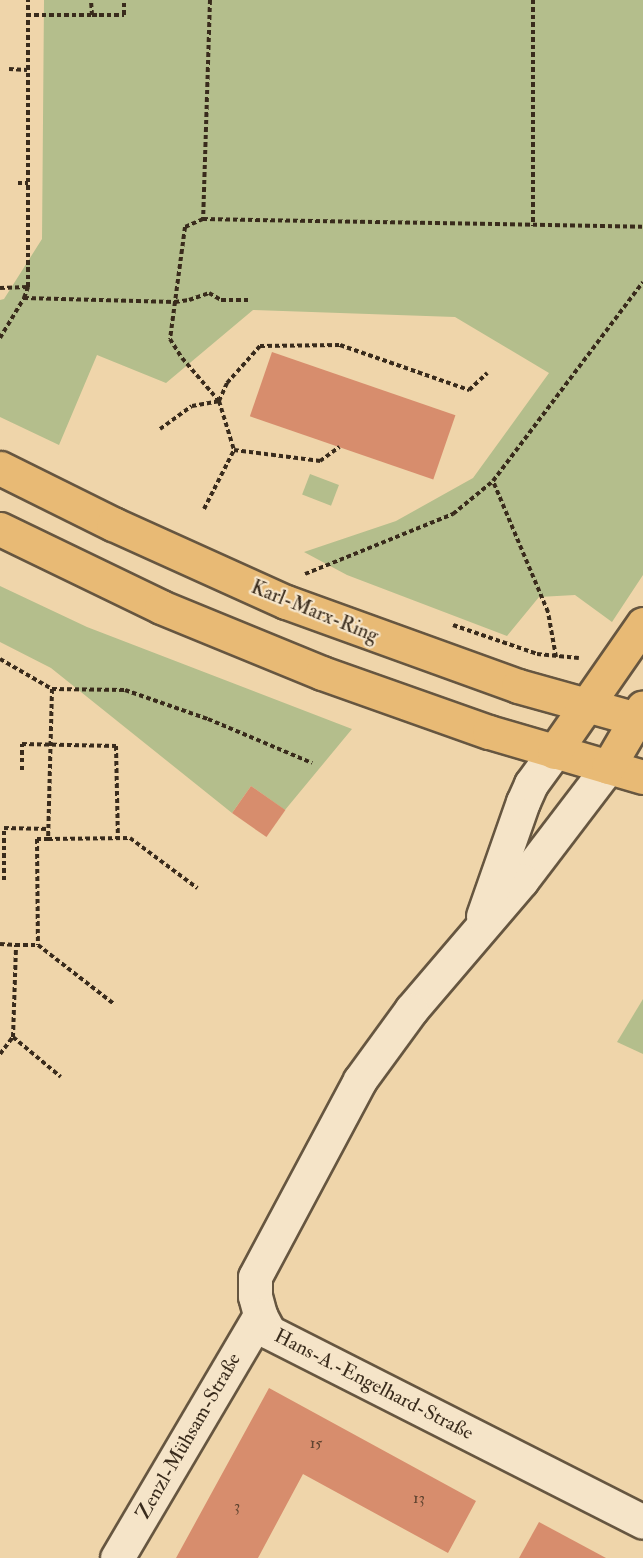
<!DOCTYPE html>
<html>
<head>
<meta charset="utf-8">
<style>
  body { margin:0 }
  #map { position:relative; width:643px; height:1558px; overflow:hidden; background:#efd5aa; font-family:"IM FELL Double Pica",serif }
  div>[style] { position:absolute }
  .green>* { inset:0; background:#b4be8c; transform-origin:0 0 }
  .building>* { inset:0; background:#d78d6d; transform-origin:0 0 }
  .path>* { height:4px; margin-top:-2px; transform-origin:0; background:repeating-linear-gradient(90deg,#392b1c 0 4.5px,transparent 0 7.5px) }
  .roads { filter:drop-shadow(2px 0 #665640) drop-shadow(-2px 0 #665640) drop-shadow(0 2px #665640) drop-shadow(0 -2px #665640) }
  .minor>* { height:33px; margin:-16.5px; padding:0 16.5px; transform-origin:16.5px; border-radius:16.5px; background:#f5e4c8 }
  .major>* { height:33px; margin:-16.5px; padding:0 16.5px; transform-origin:16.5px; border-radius:16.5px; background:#e8ba75 }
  span { translate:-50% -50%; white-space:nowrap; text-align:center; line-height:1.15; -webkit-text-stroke:4.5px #f5e4c8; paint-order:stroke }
  .number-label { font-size:16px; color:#604430 }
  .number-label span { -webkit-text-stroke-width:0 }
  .street-label { font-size:20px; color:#392b1c }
</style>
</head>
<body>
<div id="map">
  <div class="green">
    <div style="clip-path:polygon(44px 0,643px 0,643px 575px,612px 622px,575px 595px,539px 597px,507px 636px,347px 575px,304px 552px,396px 521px,473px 478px,549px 373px,455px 317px,253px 310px,166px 383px,97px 355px,59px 445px,0 417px,0 300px,4px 299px,42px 239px)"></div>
    <div style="left:310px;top:474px;width:31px;height:22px;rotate:21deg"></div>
    <div style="clip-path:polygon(0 586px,87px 627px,352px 729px,285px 810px,251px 786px,232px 813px,51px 668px,0 642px)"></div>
    <div style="clip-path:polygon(643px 999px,643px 1054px,617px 1042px)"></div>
  </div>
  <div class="building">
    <div style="left:272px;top:352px;width:194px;height:68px;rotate:19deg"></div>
    <div style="left:251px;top:786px;width:42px;height:33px;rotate:35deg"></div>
    <div style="clip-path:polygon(269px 1388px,476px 1501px,448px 1553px,303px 1474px,258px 1558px,176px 1558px)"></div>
    <div style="clip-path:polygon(539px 1522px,606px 1558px,519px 1558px)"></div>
  </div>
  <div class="path">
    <div style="left:210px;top:0;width:219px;rotate:91.8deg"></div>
    <div style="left:203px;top:219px;width:20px;rotate:156deg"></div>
    <div style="left:185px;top:227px;width:113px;rotate:97.6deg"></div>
    <div style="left:170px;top:339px;width:22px;rotate:58deg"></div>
    <div style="left:182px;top:358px;width:57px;rotate:49.3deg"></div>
    <div style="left:219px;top:401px;width:51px;rotate:73deg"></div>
    <div style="left:234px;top:450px;width:87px;rotate:7.3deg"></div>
    <div style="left:320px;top:461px;width:24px;rotate:-36deg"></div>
    <div style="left:533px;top:0;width:226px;rotate:90deg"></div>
    <div style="left:27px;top:15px;width:65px"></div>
    <div style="left:92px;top:15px;width:15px;rotate:-94deg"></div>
    <div style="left:92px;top:15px;width:32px"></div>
    <div style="left:124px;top:15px;width:15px;rotate:-90deg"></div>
    <div style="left:9px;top:69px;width:18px;rotate:3deg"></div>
    <div style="left:18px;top:183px;width:10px"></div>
    <div style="left:203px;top:219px;width:440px;rotate:1deg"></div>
    <div style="left:0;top:288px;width:28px;rotate:-2deg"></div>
    <div style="left:24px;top:298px;width:12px;rotate:-70deg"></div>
    <div style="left:28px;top:287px;width:287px;rotate:-90deg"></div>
    <div style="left:0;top:338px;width:47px;rotate:-59deg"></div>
    <div style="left:24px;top:298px;width:151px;rotate:1.5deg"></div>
    <div style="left:175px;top:302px;width:14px;rotate:-8deg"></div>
    <div style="left:189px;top:300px;width:21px;rotate:-19deg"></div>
    <div style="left:209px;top:293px;width:14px;rotate:30deg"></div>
    <div style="left:221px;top:300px;width:29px"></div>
    <div style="left:160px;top:429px;width:39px;rotate:-36deg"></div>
    <div style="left:192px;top:406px;width:27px;rotate:-10deg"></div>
    <div style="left:219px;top:401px;width:20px;rotate:-66deg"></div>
    <div style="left:227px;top:383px;width:50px;rotate:-48.3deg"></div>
    <div style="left:260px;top:346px;width:80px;rotate:-0.7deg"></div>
    <div style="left:340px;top:345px;width:137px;rotate:19.2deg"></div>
    <div style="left:469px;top:390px;width:25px;rotate:-43deg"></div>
    <div style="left:204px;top:509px;width:66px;rotate:-63deg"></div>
    <div style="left:305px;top:574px;width:160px;rotate:-22.1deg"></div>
    <div style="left:453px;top:514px;width:52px;rotate:-39.5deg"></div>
    <div style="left:453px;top:625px;width:89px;rotate:19deg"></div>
    <div style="left:537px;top:654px;width:42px;rotate:5.4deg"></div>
    <div style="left:556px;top:657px;width:46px;rotate:-100.1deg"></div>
    <div style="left:548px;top:612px;width:142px;rotate:-112.8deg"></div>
    <div style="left:493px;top:481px;width:249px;rotate:-53deg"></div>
    <div style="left:0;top:659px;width:60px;rotate:30deg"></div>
    <div style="left:52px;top:689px;width:150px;rotate:91.5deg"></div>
    <div style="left:48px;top:839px;width:11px;rotate:180deg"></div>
    <div style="left:37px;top:839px;width:106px;rotate:89.5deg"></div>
    <div style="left:52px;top:689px;width:73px;rotate:0.8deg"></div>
    <div style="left:125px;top:690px;width:88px;rotate:19.3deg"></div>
    <div style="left:208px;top:719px;width:113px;rotate:22.9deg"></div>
    <div style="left:22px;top:770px;width:26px;rotate:-90deg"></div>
    <div style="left:22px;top:744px;width:94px;rotate:1.2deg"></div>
    <div style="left:116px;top:746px;width:92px;rotate:88.8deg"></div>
    <div style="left:48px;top:839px;width:82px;rotate:-0.7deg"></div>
    <div style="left:130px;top:838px;width:84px;rotate:36.7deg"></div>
    <div style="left:4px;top:880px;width:52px;rotate:-90deg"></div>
    <div style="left:4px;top:828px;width:45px;rotate:1.3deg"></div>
    <div style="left:0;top:944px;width:16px;rotate:4deg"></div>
    <div style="left:13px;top:1037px;width:62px;rotate:39.8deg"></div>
    <div style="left:0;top:1054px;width:21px;rotate:-53deg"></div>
    <div style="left:13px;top:1037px;width:92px;rotate:-88.1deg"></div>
    <div style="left:16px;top:945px;width:22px"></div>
    <div style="left:38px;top:945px;width:96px;rotate:37.8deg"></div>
  </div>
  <div class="roads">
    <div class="minor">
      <div style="left:608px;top:767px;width:142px;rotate:127.3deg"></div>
      <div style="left:522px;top:880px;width:171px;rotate:130.5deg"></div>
      <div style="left:411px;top:1010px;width:87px;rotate:126.1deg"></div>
      <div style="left:360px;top:1080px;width:223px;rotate:118.1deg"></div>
      <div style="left:255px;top:1277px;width:19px;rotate:90deg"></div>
      <div style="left:255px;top:1296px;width:20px;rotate:75deg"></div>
      <div style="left:260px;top:1315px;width:19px;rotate:62deg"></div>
      <div style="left:269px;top:1332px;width:419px;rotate:26.9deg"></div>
      <div style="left:483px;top:916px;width:121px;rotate:-70.7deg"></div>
      <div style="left:523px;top:802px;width:20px;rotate:-66deg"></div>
      <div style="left:531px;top:784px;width:39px;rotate:-54deg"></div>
      <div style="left:117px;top:1558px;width:282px;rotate:-59.5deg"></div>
    </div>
    <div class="major">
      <div style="left:0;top:468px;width:126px;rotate:26.4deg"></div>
      <div style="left:113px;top:524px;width:190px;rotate:24.3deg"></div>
      <div style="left:286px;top:602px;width:247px;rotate:19.9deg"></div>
      <div style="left:518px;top:686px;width:130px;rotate:15.6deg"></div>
      <div style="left:0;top:529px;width:179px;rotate:25.8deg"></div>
      <div style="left:161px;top:607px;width:174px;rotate:22.3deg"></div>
      <div style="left:322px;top:673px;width:177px;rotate:19.5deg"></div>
      <div style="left:489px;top:732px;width:160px;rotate:16.3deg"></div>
      <div style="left:554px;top:752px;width:156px;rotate:-55.2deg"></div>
      <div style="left:608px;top:767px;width:69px;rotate:-59.7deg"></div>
    </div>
  </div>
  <div class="number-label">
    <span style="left:316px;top:1443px">15</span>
    <span style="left:419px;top:1498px">13</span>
    <span style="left:237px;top:1506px">3</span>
  </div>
  <div class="street-label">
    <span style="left:315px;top:611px;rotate:22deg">Karl-Marx-Ring</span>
    <span style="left:374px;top:1384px;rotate:27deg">Hans-A.-Engelhard-Straße</span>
    <span style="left:188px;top:1436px;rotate:-60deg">Zenzl-Mühsam-Straße</span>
  </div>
</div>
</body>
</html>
